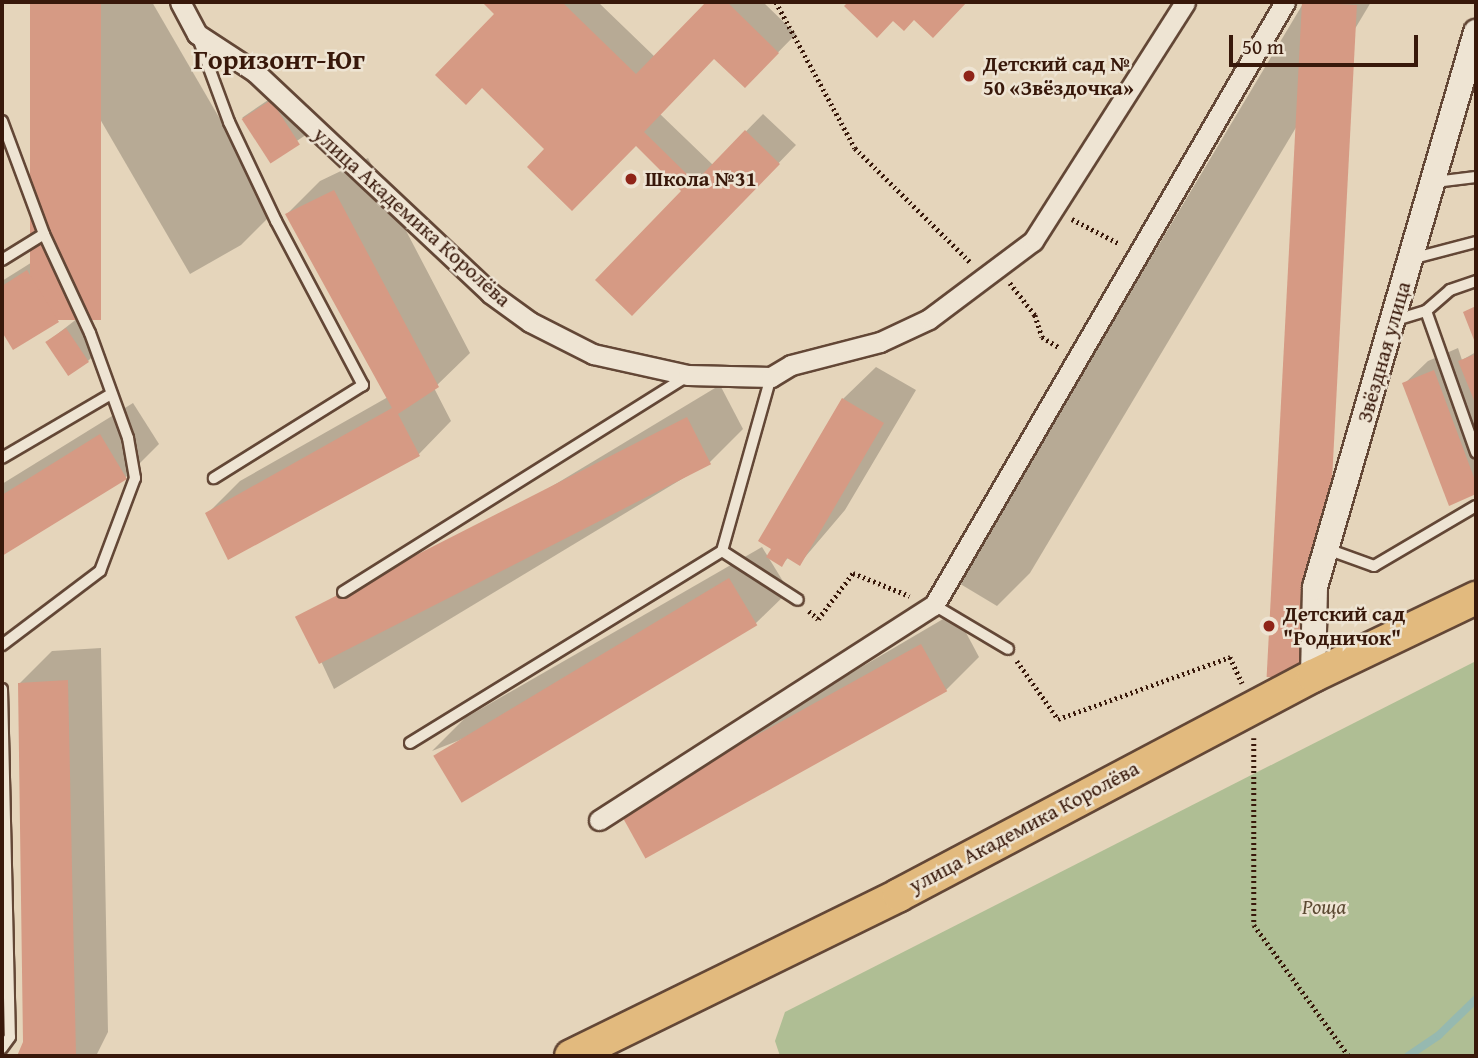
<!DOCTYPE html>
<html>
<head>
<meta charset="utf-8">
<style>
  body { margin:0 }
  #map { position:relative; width:1478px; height:1058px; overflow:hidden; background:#e5d5bb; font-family:"Gentium Book Plus",serif }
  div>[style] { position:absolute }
  .green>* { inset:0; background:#afbe94 }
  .shadow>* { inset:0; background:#0003; transform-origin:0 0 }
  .stream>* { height:8px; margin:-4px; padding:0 4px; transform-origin:4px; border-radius:4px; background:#96b9b0 }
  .building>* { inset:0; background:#d69a84; transform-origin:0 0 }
  .path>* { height:4.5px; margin-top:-2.25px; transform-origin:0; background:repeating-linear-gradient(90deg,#38180a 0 2px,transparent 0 5.5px) }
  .roads { filter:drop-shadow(2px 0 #634736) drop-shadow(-2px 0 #634736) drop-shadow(0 2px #634736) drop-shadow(0 -2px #634736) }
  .service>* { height:10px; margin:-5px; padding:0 5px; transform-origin:5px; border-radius:5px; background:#eee4d3 }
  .minor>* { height:19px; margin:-9.5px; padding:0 9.5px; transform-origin:9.5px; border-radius:9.5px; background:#eee4d3 }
  .tertiary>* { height:24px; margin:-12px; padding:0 12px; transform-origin:12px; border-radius:12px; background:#eee4d3 }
  .primary>* { height:32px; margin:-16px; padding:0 16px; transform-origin:16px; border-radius:16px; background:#e2ba7e }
  .dots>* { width:19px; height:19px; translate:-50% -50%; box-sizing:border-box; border:4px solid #eee4d3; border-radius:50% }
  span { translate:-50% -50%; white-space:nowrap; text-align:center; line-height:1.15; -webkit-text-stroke:5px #eee4d3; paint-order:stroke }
  .poi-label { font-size:21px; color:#38180a; font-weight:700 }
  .left { translate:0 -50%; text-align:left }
  .street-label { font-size:21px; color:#38180a }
  .park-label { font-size:21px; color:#5c4a33; font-style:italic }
  .district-label { font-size:28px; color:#38180a; font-weight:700 }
  .frame { position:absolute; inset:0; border:4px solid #38180a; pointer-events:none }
  .scale { position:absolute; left:1229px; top:35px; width:189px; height:32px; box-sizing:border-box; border:4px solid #38180a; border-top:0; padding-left:9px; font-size:21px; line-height:24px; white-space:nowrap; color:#38180a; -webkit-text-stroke:5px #eee4d3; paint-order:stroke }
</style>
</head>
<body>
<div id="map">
  <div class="green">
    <div style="clip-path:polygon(1476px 661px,1476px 1056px,780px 1056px,775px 1041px,785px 1012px)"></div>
  </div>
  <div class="shadow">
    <div style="clip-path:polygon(32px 2px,152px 2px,274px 212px,241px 245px,190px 274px)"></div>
    <div style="clip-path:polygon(485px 2px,598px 2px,655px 57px,708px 2px,763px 2px,796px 34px,745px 86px,715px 57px,660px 114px,713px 165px,763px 114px,796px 145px,650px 296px,684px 191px,636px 144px,547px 149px,497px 14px)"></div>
    <div style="clip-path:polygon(850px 2px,966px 2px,933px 36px,914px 18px,894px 19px,846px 6px)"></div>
    <div style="clip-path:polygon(1304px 2px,1371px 2px,1030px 573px,997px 606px,957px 582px)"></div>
    <div style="left:283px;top:90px;width:50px;height:49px;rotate:56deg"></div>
    <div style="clip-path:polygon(368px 158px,470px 353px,434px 388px,451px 421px,419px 454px,207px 514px,240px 481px,388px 397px,287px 214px,320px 181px)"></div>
    <div style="clip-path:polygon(45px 254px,75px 303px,58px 320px,14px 348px,2px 328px,2px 281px)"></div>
    <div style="clip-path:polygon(78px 318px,100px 349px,88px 361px,47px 342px)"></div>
    <div style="clip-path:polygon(1458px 348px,1462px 360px,1476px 352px,1476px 492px,1450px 504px,1404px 384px,1428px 361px)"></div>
    <div style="clip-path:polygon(876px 367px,916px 390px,845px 510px,800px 563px,789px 557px,781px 565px,843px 399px)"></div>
    <div style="clip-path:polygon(720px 385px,743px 429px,710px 462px,334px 689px,313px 644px,345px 611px)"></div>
    <div style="clip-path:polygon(133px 403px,159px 444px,126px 477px,2px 554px,2px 484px)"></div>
    <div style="clip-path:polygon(762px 547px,789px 591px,756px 623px,432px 751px,465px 718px)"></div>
    <div style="clip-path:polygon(955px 612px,979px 657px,946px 690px,627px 819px,659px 786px)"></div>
    <div style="clip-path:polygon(101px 648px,108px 1032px,96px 1056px,19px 1056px,25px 1043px,19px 684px,52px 651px)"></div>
  </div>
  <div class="stream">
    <div style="left:1408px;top:1056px;width:37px;rotate:-34deg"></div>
    <div style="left:1439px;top:1035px;width:52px;rotate:-44.2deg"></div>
  </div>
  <div class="building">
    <div style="left:30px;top:2px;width:71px;height:318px"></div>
    <div style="clip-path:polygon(482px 2px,562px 2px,636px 74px,706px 2px,727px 2px,779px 53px,745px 88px,714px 59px,644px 132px,695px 182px,745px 130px,780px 164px,632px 316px,595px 280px,681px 191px,636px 146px,572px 211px,527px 167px,544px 149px,482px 88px,466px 105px,435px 75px,494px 14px)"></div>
    <div style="clip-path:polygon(848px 2px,967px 2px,933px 38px,914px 20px,904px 31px,893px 21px,877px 38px,844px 6px)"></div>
    <div style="left:1302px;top:2px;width:55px;height:676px;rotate:3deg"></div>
    <div style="left:271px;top:100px;width:53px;height:35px;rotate:57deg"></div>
    <div style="clip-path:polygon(334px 190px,439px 387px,398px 414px,420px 456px,228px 560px,205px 513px,392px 408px,285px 214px)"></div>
    <div style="clip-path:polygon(27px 270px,59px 322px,13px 350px,2px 332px,2px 286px)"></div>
    <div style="clip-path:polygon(1476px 306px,1476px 345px,1463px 312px)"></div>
    <div style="left:66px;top:328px;width:41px;height:25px;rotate:56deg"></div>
    <div style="clip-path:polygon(1476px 354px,1476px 405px,1458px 361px)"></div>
    <div style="clip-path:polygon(1434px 370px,1476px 483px,1476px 494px,1449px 506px,1402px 383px)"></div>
    <div style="clip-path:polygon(842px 398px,884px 423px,800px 566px,787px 558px,782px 567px,766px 557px,771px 549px,758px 541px)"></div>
    <div style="left:687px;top:417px;width:53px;height:440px;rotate:63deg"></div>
    <div style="clip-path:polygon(100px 434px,127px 479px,2px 556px,2px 495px)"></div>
    <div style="left:729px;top:578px;width:55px;height:345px;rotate:59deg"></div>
    <div style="left:921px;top:644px;width:54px;height:345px;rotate:61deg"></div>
    <div style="clip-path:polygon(68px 680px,76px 1056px,17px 1056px,23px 1042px,18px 683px)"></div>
  </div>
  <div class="path">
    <div style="left:776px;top:2px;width:166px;rotate:61.6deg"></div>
    <div style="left:855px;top:148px;width:162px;rotate:44.7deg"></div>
    <div style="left:1072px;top:219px;width:54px;rotate:27.5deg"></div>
    <div style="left:1010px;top:283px;width:41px;rotate:52deg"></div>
    <div style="left:1035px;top:315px;width:23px;rotate:72deg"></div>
    <div style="left:1042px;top:337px;width:21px;rotate:31deg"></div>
    <div style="left:809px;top:611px;width:12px;rotate:42deg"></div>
    <div style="left:818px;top:619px;width:58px;rotate:-52.7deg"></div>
    <div style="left:853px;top:573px;width:61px;rotate:22deg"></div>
    <div style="left:1017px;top:661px;width:71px;rotate:54.7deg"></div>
    <div style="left:1058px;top:719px;width:183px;rotate:-19.8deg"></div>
    <div style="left:1230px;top:657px;width:29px;rotate:65deg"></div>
    <div style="left:1254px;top:738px;width:187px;rotate:90deg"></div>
    <div style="left:1254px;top:925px;width:162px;rotate:54.1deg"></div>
  </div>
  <div class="roads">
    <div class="service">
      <div style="left:198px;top:38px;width:90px;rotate:69.7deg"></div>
      <div style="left:229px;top:122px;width:110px;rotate:64.6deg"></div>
      <div style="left:276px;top:221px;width:186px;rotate:62.1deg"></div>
      <div style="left:363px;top:385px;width:176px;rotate:148deg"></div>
      <div style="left:2px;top:121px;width:121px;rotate:69.6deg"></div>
      <div style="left:44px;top:234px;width:109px;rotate:65.1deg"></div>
      <div style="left:90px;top:333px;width:112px;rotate:70.1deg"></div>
      <div style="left:128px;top:438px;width:41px;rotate:80.1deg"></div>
      <div style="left:135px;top:478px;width:99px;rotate:110.6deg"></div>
      <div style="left:100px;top:571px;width:123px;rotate:142.9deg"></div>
      <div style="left:1435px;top:182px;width:41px;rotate:-7deg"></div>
      <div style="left:1411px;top:259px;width:67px;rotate:-14.7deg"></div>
      <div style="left:2px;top:260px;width:49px;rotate:-31.8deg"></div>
      <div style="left:1426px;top:311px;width:150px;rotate:70.5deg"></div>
      <div style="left:1396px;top:320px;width:31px;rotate:-17deg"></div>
      <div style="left:1426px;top:311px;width:32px;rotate:-41deg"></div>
      <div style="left:1450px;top:290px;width:28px;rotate:-19deg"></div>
      <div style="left:2px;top:458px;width:126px;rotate:-30.4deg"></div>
      <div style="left:1327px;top:549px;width:50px;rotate:19.9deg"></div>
      <div style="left:1374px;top:566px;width:118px;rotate:-30.5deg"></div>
      <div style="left:722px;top:551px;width:90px;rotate:32.8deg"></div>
      <div style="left:343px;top:592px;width:407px;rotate:-32.1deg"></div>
      <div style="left:934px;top:605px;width:86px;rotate:30.7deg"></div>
      <div style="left:2px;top:689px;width:348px;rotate:88.7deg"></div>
      <div style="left:10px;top:1037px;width:14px;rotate:126deg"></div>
      <div style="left:410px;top:743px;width:366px;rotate:-31.6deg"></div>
      <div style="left:722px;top:551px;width:181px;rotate:-74.3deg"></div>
    </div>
    <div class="minor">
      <div style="left:180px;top:2px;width:36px;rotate:62deg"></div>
      <div style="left:197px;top:34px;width:69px;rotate:33.2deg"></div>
      <div style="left:255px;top:72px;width:323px;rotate:43.2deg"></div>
      <div style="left:490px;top:293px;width:49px;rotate:35.9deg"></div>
      <div style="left:530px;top:322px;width:71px;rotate:26.9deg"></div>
      <div style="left:593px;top:354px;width:97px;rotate:12.5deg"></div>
      <div style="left:688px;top:375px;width:83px;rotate:1.4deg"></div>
      <div style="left:771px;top:377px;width:23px;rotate:-31deg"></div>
      <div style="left:791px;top:365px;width:92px;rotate:-14.5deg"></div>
      <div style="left:880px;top:342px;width:54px;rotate:-25.1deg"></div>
      <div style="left:929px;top:319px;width:130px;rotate:-36.9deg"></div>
      <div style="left:1033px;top:241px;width:283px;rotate:-57.5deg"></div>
      <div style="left:599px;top:820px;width:398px;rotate:-32.7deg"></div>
      <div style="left:934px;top:605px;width:698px;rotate:-59.8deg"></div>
    </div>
    <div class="tertiary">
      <div style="left:1313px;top:676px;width:89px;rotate:-88.7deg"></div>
      <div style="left:1315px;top:587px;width:578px;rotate:-73.82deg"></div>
    </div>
    <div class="primary">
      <div style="left:571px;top:1056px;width:365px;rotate:-26.1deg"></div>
      <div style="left:899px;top:895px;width:468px;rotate:-27.9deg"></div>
      <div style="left:1313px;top:676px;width:181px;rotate:-25.6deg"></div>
    </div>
  </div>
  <div class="dots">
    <div style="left:969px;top:76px;background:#8f2418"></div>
    <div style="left:631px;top:179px;background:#8f2418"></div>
    <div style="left:1269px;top:626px;background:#8f2418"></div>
  </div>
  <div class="poi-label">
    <span class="left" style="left:983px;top:76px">Детский сад №<br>50 «Звёздочка»</span>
    <span class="left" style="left:645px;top:179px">Школа №31</span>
    <span class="left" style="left:1283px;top:626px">Детский сад<br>"Родничок"</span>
  </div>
  <div class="street-label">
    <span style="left:412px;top:217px;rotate:42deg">улица Академика Королёва</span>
    <span style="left:1384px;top:352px;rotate:-74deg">Звёздная улица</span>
    <span style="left:1024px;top:827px;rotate:-28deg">улица Академика Королёва</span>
  </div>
  <div class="park-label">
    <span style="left:1324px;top:907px">Роща</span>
  </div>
  <div class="district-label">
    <span style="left:279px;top:59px">Горизонт-Юг</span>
  </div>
  <div class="frame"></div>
  <div class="scale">50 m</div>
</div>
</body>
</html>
